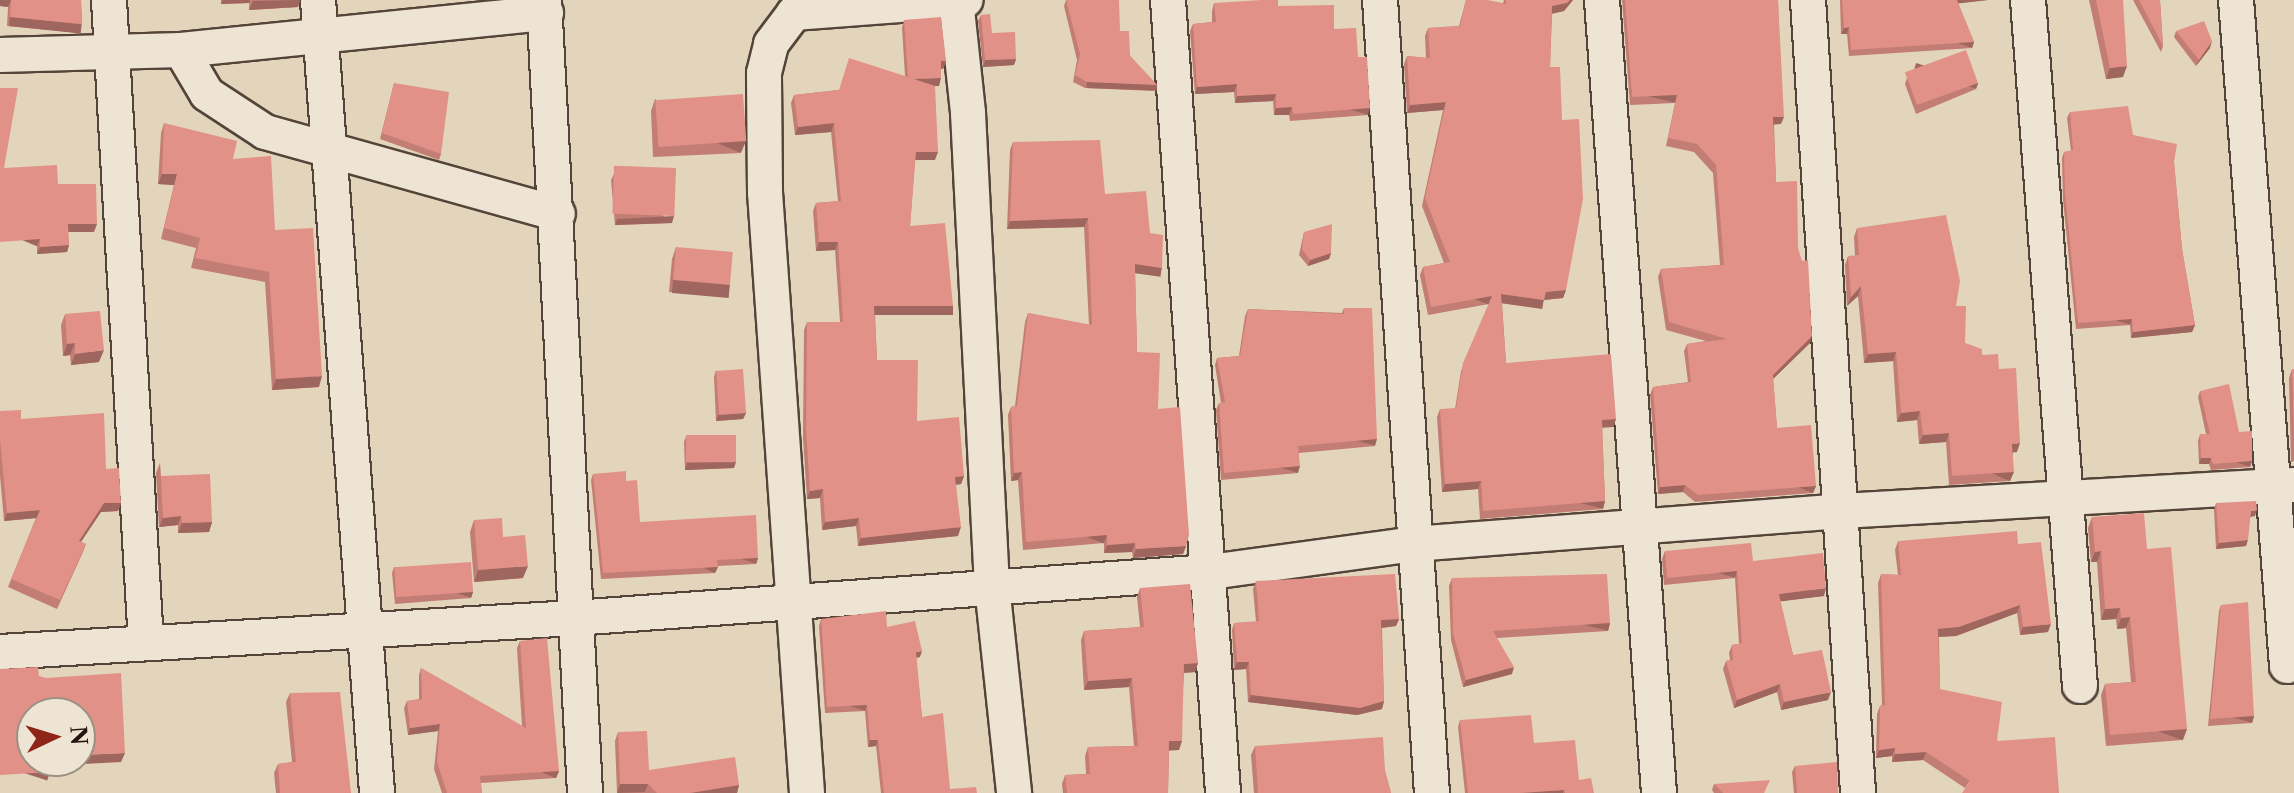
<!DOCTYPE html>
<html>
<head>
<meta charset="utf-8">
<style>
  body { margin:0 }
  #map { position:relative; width:2294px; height:793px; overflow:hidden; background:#e3d5bc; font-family:"Libre Caslon Text",serif }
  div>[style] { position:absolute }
  .roads { filter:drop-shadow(2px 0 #544439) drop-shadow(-2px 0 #544439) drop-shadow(0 2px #544439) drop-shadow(0 -2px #544439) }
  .minor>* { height:34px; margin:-17px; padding:0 17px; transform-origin:17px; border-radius:17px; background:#ede4d3 }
  .wall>* { inset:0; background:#c27d74 }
  .shaded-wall>* { inset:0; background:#9e665e; transform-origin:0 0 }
  .building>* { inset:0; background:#e19187; transform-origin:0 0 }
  span { translate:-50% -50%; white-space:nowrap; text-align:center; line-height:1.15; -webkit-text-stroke:6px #ede4d3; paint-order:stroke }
  .north { position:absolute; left:16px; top:697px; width:80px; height:80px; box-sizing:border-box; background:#ede4d3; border:2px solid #9d9184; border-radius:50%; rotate:86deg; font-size:22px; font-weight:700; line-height:32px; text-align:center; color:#24140d }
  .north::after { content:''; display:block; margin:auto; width:28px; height:36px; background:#8f2418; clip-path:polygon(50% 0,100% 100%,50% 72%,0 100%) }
</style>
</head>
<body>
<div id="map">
  <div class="roads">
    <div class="minor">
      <div style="left:109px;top:0;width:644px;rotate:86.71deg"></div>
      <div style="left:318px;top:0;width:795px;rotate:85.74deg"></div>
      <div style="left:544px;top:0;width:794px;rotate:87.04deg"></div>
      <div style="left:956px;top:0;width:114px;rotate:83.9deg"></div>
      <div style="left:968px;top:113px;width:474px;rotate:87.1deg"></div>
      <div style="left:992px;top:586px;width:208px;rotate:83.9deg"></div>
      <div style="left:1168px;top:0;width:795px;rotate:86.03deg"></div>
      <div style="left:1380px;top:0;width:795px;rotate:86.25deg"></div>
      <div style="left:1602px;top:0;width:795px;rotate:85.89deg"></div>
      <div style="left:1808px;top:0;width:795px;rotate:86.39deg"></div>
      <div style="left:2028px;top:0;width:688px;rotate:85.67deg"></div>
      <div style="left:2236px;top:0;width:668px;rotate:85.62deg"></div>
      <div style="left:181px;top:50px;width:51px;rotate:59.4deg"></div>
      <div style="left:207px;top:94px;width:69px;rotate:33.2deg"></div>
      <div style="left:265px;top:132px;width:304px;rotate:15.6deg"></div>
      <div style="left:0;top:55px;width:181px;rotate:-1.6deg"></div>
      <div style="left:181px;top:50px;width:367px;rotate:-5.8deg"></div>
      <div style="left:0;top:652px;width:575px;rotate:-3.39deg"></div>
      <div style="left:574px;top:618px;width:638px;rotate:-4.14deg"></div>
      <div style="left:1210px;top:572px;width:206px;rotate:-7.8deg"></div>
      <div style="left:1414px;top:544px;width:428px;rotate:-4.4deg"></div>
      <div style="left:1841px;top:511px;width:454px;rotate:-3.3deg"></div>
      <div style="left:807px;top:793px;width:602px;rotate:-94deg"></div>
      <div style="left:765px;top:192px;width:119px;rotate:-90.5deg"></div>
      <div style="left:764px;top:73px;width:30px;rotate:-76deg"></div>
      <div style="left:771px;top:44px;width:39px;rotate:-53deg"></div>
      <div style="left:794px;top:13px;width:172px;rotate:-4.3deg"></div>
    </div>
  </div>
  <div class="wall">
    <div style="clip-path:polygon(0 0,81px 0,82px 24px,79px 33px,7px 26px,8px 7px,0 6px)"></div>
    <div style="clip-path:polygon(221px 0,300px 0,298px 7px,249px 10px,249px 3px,221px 4px)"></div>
    <div style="clip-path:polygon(1066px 0,1120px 31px,1130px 56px,1157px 85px,1154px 91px,1085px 88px,1073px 82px,1077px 60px,1064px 6px)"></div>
    <div style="clip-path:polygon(1466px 0,1503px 3px,1504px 0,1573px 0,1564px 11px,1552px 14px,1550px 67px,1566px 290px,1563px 298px,1544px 300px,1541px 308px,1502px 303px,1506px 363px,1616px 419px,1613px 427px,1602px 427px,1605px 501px,1603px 509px,1480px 519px,1478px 489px,1442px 492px,1437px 417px,1440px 409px,1455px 409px,1461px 371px,1489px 304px,1428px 315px,1420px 275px,1423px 267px,1444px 263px,1422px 206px,1443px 110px,1407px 113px,1404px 64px,1407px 56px,1426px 58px,1425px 36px,1428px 28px,1459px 26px)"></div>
    <div style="clip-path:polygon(1622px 0,1778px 0,1781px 124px,1774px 124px,1776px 182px,1798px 248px,1810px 343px,1773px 379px,1777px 428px,1816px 486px,1813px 493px,1695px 502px,1683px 492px,1658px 494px,1650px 395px,1653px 387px,1688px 382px,1684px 351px,1687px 344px,1706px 341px,1666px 330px,1658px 277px,1661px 269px,1720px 265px,1713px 173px,1694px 152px,1666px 146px,1675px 103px,1630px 105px)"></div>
    <div style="clip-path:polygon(1840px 0,1988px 0,1958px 3px,1974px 42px,1972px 48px,1849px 56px,1847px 34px,1841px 34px)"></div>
    <div style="clip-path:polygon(2089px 0,2123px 0,2123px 77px,2106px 79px)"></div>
    <div style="clip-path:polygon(2133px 0,2160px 0,2163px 46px,2161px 52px)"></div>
    <div style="clip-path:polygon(1214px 3px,1278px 6px,1334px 29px,1358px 57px,1368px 115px,1290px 121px,1289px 115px,1274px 115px,1273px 101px,1235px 103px,1234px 92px,1195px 94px,1190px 31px,1193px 24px,1212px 22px,1212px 11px)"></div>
    <div style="clip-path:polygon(981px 15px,992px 33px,1016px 59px,1014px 65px,983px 67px,978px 21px)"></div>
    <div style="clip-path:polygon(904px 20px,946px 61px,943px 69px,941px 69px,939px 86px,935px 86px,935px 160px,915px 160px,910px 226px,953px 306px,950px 314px,875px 314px,877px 360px,917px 421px,964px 476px,961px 484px,956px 485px,958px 536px,858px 546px,856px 526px,822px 530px,820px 498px,807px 499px,803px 438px,804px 330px,807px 322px,840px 322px,835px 250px,816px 251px,813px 211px,816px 203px,838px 201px,831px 132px,795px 135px,791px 103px,794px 95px,838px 90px,905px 76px,902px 28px)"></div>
    <div style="clip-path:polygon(2176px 31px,2210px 48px,2196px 66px,2174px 37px)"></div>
    <div style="clip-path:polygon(1907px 78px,1978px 83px,1976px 89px,1916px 114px,1905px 84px)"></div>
    <div style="clip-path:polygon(394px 83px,441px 154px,439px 160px,380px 139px)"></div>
    <div style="clip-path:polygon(655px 99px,741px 153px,653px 157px,651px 111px)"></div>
    <div style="clip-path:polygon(2070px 112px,2133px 135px,2174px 162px,2182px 249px,2195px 325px,2192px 332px,2131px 338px,2130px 325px,2076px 329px,2063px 200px,2062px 158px,2064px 152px,2071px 151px,2067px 118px)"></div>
    <div style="clip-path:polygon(164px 123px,233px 159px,275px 230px,319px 387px,272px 390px,265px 282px,191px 268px,196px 248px,161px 239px,174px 185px,158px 184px,161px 133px)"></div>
    <div style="clip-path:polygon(1013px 142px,1105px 194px,1150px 233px,1162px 268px,1159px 276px,1135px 273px,1137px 352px,1158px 409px,1186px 546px,1183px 554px,1133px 558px,1132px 552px,1104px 553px,1104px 543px,1023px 550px,1018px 480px,1011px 481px,1008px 415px,1011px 407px,1015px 406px,1025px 322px,1028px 313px,1089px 325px,1084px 227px,1007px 229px,1010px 150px)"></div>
    <div style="clip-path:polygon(4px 168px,58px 184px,94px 232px,68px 232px,69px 245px,67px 252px,37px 254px,37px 246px)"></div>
    <div style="clip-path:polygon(614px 174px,672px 223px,615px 225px,611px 180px)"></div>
    <div style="clip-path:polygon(1857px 228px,1956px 306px,1965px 343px,1982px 355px,1999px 369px,2017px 452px,2013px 452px,2010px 481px,1949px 485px,1946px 442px,1919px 444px,1917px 420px,1897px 422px,1893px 361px,1864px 363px,1858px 296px,1847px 306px,1845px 265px,1848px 256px,1855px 256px,1854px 237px)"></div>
    <div style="clip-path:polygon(1304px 232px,1331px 253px,1329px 259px,1308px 266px,1299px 255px)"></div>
    <div style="clip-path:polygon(676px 247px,730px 285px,725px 297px,669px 292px,672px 259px)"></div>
    <div style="clip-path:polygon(1344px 308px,1375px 446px,1299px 453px,1298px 473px,1221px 480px,1216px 410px,1219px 403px,1221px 403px,1215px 365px,1217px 358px,1239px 356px,1245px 316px,1248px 309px,1342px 313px)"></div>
    <div style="clip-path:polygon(65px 314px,99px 362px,71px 365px,70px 355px,63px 356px,61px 325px)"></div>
    <div style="clip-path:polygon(2292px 369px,2294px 369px,2294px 461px,2291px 462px,2289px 378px)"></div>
    <div style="clip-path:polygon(716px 370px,746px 413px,743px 419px,716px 421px,714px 377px)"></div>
    <div style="clip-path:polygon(2200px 391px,2239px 432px,2252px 461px,2250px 467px,2211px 470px,2209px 464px,2199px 464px,2198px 441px,2200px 434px,2206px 434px,2198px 397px)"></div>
    <div style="clip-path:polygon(0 411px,21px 419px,106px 469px,121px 503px,118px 511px,101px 512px,81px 542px,86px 544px,83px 552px,57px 609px,8px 587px,36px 518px,4px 521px,0 476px)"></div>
    <div style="clip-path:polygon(686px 436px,734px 468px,685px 470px,684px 442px)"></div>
    <div style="clip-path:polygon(160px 463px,161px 476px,212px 522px,209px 532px,178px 533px,178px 525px,159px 527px,156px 473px)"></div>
    <div style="clip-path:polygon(593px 474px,626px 481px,640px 522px,758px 558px,756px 564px,718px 566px,715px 573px,601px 579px,591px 480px)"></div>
    <div style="clip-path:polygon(2216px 503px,2255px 516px,2250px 517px,2246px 546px,2216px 549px,2214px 510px)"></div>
    <div style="clip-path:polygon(2092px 517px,2147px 549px,2183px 740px,2106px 746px,2101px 695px,2105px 684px,2131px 682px,2126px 628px,2117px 629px,2116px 619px,2101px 620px,2097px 562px,2091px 562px,2088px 528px)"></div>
    <div style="clip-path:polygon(474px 520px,503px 537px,523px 578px,474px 582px,470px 532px)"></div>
    <div style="clip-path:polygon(1898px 541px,2018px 544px,2048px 632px,2020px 635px,2017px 613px,1956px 636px,1939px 637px,1940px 689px,1997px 741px,1965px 788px,1923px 760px,1892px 762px,1892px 756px,1876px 758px,1877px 714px,1880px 706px,1882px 705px,1878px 583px,1881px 574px,1898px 575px,1895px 550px)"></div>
    <div style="clip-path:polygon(1665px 551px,1753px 561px,1824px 596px,1780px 601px,1793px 655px,1828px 700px,1781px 710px,1777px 692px,1734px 708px,1723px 669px,1726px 661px,1730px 660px,1729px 653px,1732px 645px,1739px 644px,1735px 578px,1664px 585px,1662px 559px)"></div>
    <div style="clip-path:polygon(394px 567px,473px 592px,471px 598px,395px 604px,392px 573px)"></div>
    <div style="clip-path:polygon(1452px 578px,1610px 623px,1608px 631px,1497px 638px,1512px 674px,1463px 687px,1451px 640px,1449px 586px)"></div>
    <div style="clip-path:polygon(1256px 581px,1399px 619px,1396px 626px,1382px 628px,1384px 701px,1382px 709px,1357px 715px,1248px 702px,1246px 669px,1234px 670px,1232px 630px,1234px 623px,1256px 622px,1253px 589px)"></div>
    <div style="clip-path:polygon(1140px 588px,1198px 663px,1195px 672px,1184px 673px,1179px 750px,1169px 750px,1168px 793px,1063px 793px,1062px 784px,1065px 775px,1086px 774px,1085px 756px,1088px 747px,1134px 746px,1129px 687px,1084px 690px,1081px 640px,1084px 631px,1140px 627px,1137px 597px)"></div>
    <div style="clip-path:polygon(2221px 605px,2254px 716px,2252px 723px,2208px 726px,2219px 611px)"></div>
    <div style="clip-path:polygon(821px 619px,887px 627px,920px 657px,916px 658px,922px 717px,950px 789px,977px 793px,881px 793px,876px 746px,868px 747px,865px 711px,825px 713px,819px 626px)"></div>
    <div style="clip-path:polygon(520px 641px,559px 771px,556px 778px,481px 783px,482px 793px,442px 793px,434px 769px,438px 731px,408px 735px,404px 708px,407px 701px,419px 699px,419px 675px,421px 668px,522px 726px,517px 648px)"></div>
    <div style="clip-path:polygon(290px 693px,351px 793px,276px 793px,274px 773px,278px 764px,292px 762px,286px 702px)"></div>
    <div style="clip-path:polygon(1460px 720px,1534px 743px,1594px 793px,1465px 793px,1458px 727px)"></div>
    <div style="clip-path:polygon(618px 732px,649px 770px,739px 785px,737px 793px,617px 793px,615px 741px)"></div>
    <div style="clip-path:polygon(1255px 746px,1385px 771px,1391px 793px,1254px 793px,1251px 755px)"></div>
    <div style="clip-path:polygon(1795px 766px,1838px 793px,1794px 793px,1792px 772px)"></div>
    <div style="clip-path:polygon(1714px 784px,1765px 793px,1714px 793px,1712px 790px)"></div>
  </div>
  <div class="shaded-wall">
    <div style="clip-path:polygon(0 0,11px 0,8px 7px,0 6px)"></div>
    <div style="clip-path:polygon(223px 0,250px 0,249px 3px,221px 4px)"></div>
    <div style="clip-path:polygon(300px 0,298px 7px,249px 10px,253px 1px)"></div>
    <div style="clip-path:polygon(1570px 0,1573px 0,1564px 11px,1549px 14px,1552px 6px)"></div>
    <div style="clip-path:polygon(1955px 0,1988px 0,1954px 4px)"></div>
    <div style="left:10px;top:17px;width:72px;height:9px;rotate:6deg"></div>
    <div style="clip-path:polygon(1849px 27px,1847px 34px,1841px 34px,1844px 28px)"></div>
    <div style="clip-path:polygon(2212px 41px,2210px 48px,2196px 66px,2199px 60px)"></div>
    <div style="left:1974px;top:42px;width:6px;height:123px;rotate:108deg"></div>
    <div style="clip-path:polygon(1016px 59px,1014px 65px,983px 67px,985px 60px)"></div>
    <div style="clip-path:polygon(941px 61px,946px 61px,943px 69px,938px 69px)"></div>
    <div style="clip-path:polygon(2127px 66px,2123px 77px,2106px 79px,2110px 68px)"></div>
    <div style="clip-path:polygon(941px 78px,939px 86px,911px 87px,914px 79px)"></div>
    <div style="left:1087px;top:82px;width:70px;height:6px;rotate:2deg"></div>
    <div style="left:1978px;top:83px;width:6px;height:65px;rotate:108deg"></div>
    <div style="clip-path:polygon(1237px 84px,1234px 92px,1195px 94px,1197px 87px)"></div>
    <div style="clip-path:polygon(1276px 94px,1273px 101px,1235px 103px,1237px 96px)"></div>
    <div style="left:1677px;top:95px;width:8px;height:45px;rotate:104deg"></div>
    <div style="clip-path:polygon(1446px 102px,1443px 110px,1407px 113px,1410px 105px)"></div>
    <div style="clip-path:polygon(1292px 107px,1289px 115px,1274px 115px,1276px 108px)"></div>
    <div style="left:1370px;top:108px;width:7px;height:77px;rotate:106deg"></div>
    <div style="clip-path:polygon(1773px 117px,1784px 117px,1781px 124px,1770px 125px)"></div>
    <div style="clip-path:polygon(834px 123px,831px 132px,795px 135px,798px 127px)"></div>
    <div style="left:746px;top:141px;width:13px;height:88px;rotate:113deg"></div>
    <div style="clip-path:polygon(916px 152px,938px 152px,935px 160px,913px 160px)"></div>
    <div style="clip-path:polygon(162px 174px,177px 174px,174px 185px,158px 184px)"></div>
    <div style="clip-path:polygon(674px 216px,672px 223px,615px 225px,617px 219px)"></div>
    <div style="clip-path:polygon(1088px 218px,1084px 227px,1007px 229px,1010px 221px)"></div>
    <div style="clip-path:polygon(68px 224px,97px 224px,94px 232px,65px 232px)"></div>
    <div style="left:40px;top:239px;width:8px;height:40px;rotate:113deg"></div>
    <div style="clip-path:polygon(819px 242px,838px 242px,835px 250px,816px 251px)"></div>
    <div style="clip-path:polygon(69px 245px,67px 252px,37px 254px,40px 247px)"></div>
    <div style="clip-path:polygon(1331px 253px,1329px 259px,1308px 266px,1310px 260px)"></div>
    <div style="left:1135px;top:264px;width:27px;height:9px;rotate:8deg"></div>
    <div style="left:673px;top:280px;width:57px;height:13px;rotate:5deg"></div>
    <div style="clip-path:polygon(1861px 286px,1858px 296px,1847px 306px,1851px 297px)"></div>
    <div style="clip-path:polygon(1566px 290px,1563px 298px,1543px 300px,1546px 292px)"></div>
    <div style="left:1501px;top:294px;width:43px;height:9px;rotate:8deg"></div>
    <div style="left:1492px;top:296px;width:9px;height:62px;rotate:111deg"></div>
    <div style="left:874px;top:306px;width:79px;height:9px"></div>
    <div style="left:2132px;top:319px;width:6px;height:54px;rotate:108deg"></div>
    <div style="clip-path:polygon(2195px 325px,2192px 332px,2131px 338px,2133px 332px)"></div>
    <div style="clip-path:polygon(1812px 336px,1810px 343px,1770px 382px,1773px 375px)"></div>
    <div style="clip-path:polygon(75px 343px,70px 355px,63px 356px,67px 344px)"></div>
    <div style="clip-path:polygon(104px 350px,99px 362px,71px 365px,75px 354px)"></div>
    <div style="clip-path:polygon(1896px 352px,1893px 361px,1864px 363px,1868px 354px)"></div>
    <div style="clip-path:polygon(322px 376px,319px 387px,272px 390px,276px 379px)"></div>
    <div style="clip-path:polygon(1920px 411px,1917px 420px,1897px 422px,1901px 413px)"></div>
    <div style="clip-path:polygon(746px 413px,743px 419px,716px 421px,718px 415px)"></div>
    <div style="clip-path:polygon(1616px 419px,1613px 427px,1599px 428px,1602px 420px)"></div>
    <div style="clip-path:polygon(1949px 433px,1946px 442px,1919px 444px,1923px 435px)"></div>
    <div style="left:1377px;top:439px;width:7px;height:79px;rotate:106deg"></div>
    <div style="clip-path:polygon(2020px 443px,2017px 452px,2009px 453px,2012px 444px)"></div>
    <div style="clip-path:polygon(2201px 458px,2211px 458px,2209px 464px,2199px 464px)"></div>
    <div style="left:2252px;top:461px;width:6px;height:39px;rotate:108deg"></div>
    <div style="clip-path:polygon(736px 462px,734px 468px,685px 470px,687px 463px)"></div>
    <div style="left:1300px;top:466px;width:7px;height:76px;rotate:106deg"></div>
    <div style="clip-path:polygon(1022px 472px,1018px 480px,1011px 481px,1014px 473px)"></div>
    <div style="left:2014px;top:472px;width:10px;height:62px;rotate:114deg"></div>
    <div style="clip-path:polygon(964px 476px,961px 484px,952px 485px,955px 477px)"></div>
    <div style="clip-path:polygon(1481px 481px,1478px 489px,1442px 492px,1445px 484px)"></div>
    <div style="clip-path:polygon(1685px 485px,1683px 492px,1658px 494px,1660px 487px)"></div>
    <div style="left:1816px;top:486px;width:8px;height:118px;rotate:113deg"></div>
    <div style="clip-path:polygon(823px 489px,820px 498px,807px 499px,810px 491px)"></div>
    <div style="left:1605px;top:501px;width:8px;height:122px;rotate:104deg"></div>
    <div style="clip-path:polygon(104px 503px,121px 503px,118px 511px,101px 512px,76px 549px,79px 541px)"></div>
    <div style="clip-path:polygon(40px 510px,37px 518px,4px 521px,7px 513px)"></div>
    <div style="clip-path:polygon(2257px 510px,2255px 516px,2249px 517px,2251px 511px)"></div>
    <div style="clip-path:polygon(181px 516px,178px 525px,159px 527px,163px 518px)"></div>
    <div style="clip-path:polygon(859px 518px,856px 526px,822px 530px,825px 522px)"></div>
    <div style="clip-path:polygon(212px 522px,209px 532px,178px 533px,182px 523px)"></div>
    <div style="clip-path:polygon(961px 527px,958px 536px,858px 546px,861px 538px)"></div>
    <div style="left:1107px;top:535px;width:9px;height:81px;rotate:111deg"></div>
    <div style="clip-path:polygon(2248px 540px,2246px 546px,2216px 549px,2219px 543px)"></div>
    <div style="clip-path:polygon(1135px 543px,1132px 552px,1104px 553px,1107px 545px)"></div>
    <div style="clip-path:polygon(1186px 546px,1183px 554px,1133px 558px,1136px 549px)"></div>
    <div style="clip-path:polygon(2101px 551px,2097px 562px,2091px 562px,2095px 552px)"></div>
    <div style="left:758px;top:558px;width:6px;height:41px;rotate:108deg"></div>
    <div style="clip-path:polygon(528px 566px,523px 578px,474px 582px,478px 570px)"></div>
    <div style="left:718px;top:567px;width:7px;height:115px;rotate:117deg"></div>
    <div style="left:1737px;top:571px;width:7px;height:70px;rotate:106deg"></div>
    <div style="clip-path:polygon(1826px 588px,1824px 596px,1776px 602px,1779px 594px)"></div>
    <div style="left:473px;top:592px;width:6px;height:76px;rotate:108deg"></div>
    <div style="clip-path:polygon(2020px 605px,2017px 613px,1956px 636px,1935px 637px,1938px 629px)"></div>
    <div style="clip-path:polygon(2120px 608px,2116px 619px,2101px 620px,2105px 609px)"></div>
    <div style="clip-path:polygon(2130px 617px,2126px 628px,2117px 629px,2121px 618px)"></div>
    <div style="clip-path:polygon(1399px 619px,1396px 626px,1379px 628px,1381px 620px)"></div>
    <div style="left:1610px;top:623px;width:8px;height:117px;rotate:104deg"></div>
    <div style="clip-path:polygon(2051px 624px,2048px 632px,2020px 635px,2023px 627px)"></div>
    <div style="clip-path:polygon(922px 651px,920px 657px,913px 658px,916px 652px)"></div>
    <div style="clip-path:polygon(1237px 662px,1249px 662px,1246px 669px,1234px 670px)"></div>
    <div style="clip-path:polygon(1198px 663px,1195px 672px,1181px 673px,1184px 664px)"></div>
    <div style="clip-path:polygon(1514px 667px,1512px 674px,1463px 687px,1466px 680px)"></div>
    <div style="clip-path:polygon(1132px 678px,1129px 687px,1084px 690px,1088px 681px)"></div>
    <div style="clip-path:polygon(1780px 684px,1777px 692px,1734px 708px,1737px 700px)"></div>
    <div style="clip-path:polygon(1831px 692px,1828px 700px,1781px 710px,1784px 702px)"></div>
    <div style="clip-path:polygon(1251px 695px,1384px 701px,1382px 709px,1357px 715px,1248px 702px)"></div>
    <div style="left:867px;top:705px;width:6px;height:40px;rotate:108deg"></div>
    <div style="left:2254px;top:716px;width:7px;height:44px;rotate:106deg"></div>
    <div style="clip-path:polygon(440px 724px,438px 731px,408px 735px,410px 728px)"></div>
    <div style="left:2187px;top:729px;width:12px;height:77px;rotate:110deg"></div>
    <div style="clip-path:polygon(870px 740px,878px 740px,876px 746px,868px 747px)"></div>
    <div style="clip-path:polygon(1169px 741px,1182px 741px,1179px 750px,1165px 751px)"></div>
    <div style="clip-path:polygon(1895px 748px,1892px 756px,1876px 758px,1879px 750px)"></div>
    <div style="clip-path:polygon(1926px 752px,1923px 760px,1892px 762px,1895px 754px)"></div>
    <div style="clip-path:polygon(125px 753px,121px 762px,46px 766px,47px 761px,80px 761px,80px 755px)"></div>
    <div style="left:559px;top:771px;width:8px;height:79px;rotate:113deg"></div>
    <div style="left:50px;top:772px;width:9px;height:50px;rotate:108deg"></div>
    <div style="clip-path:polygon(620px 784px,648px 784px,645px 792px,617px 793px)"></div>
    <div style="clip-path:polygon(739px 785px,737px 793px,690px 793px)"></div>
    <div style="clip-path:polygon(1564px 790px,1563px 793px,1520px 793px)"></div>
  </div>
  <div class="building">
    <div style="clip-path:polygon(11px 0,81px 0,82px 24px,10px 17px)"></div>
    <div style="clip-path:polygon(1066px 0,1119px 0,1120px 31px,1129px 31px,1130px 56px,1157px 85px,1087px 82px,1075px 75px,1080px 54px)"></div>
    <div style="clip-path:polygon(1262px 0,1278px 0,1278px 6px,1334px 5px,1334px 29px,1356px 28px,1358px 57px,1367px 57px,1370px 108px,1293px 114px,1292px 107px,1276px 108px,1276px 94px,1237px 96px,1237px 84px,1197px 87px,1193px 24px,1216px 22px,1214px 3px)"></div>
    <div style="clip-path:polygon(1466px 0,1488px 0,1506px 4px,1506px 0,1570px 0,1567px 3px,1552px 6px,1550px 67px,1560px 67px,1562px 120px,1579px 119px,1583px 199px,1566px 290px,1546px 292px,1544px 300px,1501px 294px,1506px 363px,1611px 354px,1616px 419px,1602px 420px,1605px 501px,1483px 511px,1481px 481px,1445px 484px,1440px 409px,1456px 408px,1463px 363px,1492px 296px,1431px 307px,1423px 267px,1450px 262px,1425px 198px,1446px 102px,1410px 105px,1407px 56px,1430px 58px,1428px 28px,1460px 26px)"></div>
    <div style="clip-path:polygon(1625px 0,1778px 0,1784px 117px,1773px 117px,1776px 182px,1797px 181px,1798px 248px,1802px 261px,1808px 260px,1812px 336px,1773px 375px,1777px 428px,1811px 425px,1816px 486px,1698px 495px,1685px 485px,1660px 487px,1653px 387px,1691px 382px,1687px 344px,1727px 339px,1669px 322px,1661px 269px,1724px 265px,1716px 165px,1697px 144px,1668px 138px,1677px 95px,1632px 97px)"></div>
    <div style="clip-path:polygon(1842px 0,1957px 0,1974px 42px,1851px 50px,1849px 27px,1844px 28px)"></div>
    <div style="clip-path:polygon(2096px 0,2123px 0,2127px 66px,2110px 68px)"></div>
    <div style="clip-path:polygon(2139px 0,2160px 0,2163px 46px)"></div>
    <div style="clip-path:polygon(990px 14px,992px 33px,1015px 32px,1016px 59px,985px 60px,981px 15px)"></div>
    <div style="clip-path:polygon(941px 17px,946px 61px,941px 61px,941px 78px,914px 79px,935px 86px,938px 152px,916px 152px,910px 226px,945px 223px,953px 306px,874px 306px,877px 360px,918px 360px,917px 421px,959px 417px,964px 476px,955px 477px,961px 527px,861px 538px,859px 518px,825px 522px,823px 489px,810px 491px,806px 430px,807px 322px,843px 322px,838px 242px,819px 242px,816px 203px,841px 201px,834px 123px,798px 127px,794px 95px,839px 90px,849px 58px,908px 77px,904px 20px)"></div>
    <div style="clip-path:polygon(2204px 21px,2212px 41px,2199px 60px,2176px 31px)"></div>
    <div style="left:1966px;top:50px;width:35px;height:65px;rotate:70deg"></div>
    <div style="clip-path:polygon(394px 83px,449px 92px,441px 154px,382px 133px)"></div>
    <div style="clip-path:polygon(0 88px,18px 88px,4px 168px,57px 165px,58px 184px,96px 184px,97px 224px,68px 224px,69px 245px,40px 247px,40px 239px,0 242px)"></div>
    <div style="left:743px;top:94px;width:47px;height:88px;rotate:86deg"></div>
    <div style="clip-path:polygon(2128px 106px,2133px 135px,2177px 144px,2174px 162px,2182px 249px,2195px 325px,2133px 332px,2132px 319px,2078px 323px,2065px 194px,2064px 152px,2073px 150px,2070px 112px)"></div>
    <div style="clip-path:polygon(164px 123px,237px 141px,233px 159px,271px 156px,275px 230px,313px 228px,322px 376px,276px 379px,269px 272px,195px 258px,200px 238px,164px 228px,177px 174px,162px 174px)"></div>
    <div style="clip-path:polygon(1100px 140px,1105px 194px,1146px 191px,1150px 233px,1163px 235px,1162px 268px,1135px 264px,1137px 352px,1160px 353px,1158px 409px,1180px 407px,1189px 535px,1186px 546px,1136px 549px,1135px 543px,1107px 545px,1107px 535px,1026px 542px,1022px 472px,1014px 473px,1011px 407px,1017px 406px,1028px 313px,1092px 325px,1088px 218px,1010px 221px,1013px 142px)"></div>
    <div style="left:676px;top:168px;width:48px;height:62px;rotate:92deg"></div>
    <div style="clip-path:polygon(1946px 215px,1960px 281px,1956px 306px,1966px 306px,1965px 343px,1982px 349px,1982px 355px,1998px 354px,1999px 369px,2016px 368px,2020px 443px,2012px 444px,2014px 472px,1952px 476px,1949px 433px,1923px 435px,1920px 411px,1901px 413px,1896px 352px,1868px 354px,1861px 286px,1851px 297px,1848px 256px,1859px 255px,1857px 228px)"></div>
    <div style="clip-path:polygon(1332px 224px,1331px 253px,1310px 260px,1302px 249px,1304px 232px)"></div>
    <div style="left:676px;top:247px;width:57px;height:33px;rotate:5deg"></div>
    <div style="clip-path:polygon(1344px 308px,1372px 308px,1377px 439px,1298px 446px,1300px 466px,1224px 473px,1219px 403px,1225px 402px,1217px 358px,1240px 356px,1248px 309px,1344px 314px)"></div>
    <div style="clip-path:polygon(100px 311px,104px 350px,75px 354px,75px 343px,67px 344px,65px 314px)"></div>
    <div style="left:743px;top:369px;width:44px;height:27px;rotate:86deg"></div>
    <div style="clip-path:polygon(2292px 369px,2294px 369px,2294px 435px)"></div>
    <div style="clip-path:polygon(2229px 384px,2239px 432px,2252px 431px,2252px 461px,2213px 464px,2211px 458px,2201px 458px,2200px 434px,2210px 434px,2200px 391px)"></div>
    <div style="clip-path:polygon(21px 410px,21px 419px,104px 413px,106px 469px,119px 468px,121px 503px,104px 503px,79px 541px,86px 544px,60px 600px,11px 579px,40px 510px,7px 513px,0 439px,0 411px)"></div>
    <div style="left:736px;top:435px;width:27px;height:50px;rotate:90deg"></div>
    <div style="clip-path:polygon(160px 463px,161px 476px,210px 474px,212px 522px,182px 523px,181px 516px,163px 518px)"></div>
    <div style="clip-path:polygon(626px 471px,626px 481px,637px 480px,640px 522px,756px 515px,758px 558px,717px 560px,718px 567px,603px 573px,593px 474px)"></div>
    <div style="clip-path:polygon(2256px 501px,2257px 510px,2251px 511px,2248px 540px,2219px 543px,2216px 503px)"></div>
    <div style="clip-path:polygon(2144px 513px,2147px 549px,2171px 547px,2187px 729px,2110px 735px,2105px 684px,2136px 682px,2130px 617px,2121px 618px,2120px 608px,2105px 609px,2101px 551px,2095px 552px,2092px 517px)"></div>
    <div style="clip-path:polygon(502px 518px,503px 537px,525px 535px,528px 566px,478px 570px,474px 520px)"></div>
    <div style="clip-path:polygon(2017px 531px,2018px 544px,2041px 542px,2051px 624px,2023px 627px,2020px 605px,1959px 627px,1938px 629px,1940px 689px,2002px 702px,1997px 741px,2055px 737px,2059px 793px,1962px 793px,1970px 781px,1926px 752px,1895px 754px,1895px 748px,1879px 750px,1880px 706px,1885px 705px,1881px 574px,1901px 575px,1898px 541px)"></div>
    <div style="clip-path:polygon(1751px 543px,1753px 561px,1823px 553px,1826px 588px,1779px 594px,1793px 655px,1822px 650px,1831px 692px,1784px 702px,1780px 684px,1737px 700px,1726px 661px,1733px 660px,1732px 645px,1742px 643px,1737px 571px,1667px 578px,1665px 551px)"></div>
    <div style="left:471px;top:562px;width:30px;height:77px;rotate:86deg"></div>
    <div style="clip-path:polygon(1395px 574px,1399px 619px,1381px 620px,1384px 701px,1360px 708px,1251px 695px,1249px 662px,1237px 662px,1234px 623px,1259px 621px,1256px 581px)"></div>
    <div style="clip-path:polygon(1607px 574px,1610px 623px,1493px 631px,1514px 667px,1466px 680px,1453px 633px,1452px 578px)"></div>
    <div style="clip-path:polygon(1190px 584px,1198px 663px,1184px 664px,1182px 741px,1169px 741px,1168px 793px,1067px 793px,1065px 775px,1090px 774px,1088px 747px,1138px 746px,1132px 678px,1088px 681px,1084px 631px,1144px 627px,1140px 588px)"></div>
    <div style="clip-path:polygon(2248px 602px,2254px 716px,2210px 719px,2221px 605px)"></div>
    <div style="clip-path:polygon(886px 611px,887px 627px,915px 621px,922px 651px,916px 652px,922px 717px,943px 713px,950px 789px,976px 787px,977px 793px,884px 793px,878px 740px,870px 740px,867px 705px,827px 707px,821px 619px)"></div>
    <div style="clip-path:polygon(547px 638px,559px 771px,480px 776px,482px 793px,447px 793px,437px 762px,440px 724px,410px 728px,407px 701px,422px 699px,421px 668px,526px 728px,520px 641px)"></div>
    <div style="clip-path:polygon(38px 667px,39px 676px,46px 678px,121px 673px,125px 753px,80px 755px,80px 713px,32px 713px,32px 761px,49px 761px,50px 772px,0 775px,0 669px)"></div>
    <div style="clip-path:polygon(340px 692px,351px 793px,280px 793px,278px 764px,296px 762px,290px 693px)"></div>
    <div style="clip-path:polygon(1531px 715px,1534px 743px,1575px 740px,1579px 780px,1591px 778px,1594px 793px,1565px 793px,1564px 790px,1520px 793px,1468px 793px,1460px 720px)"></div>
    <div style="clip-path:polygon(647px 731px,649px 770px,735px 757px,739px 785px,690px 793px,657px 793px,648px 784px,620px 784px,618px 732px)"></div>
    <div style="clip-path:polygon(1383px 737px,1385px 771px,1391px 793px,1258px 793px,1255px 746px)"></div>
    <div style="clip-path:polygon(1837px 762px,1838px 793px,1797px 793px,1795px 766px)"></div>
    <div style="clip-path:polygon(1770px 780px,1764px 793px,1723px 793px,1714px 784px)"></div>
  </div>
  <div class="north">N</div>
</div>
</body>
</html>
